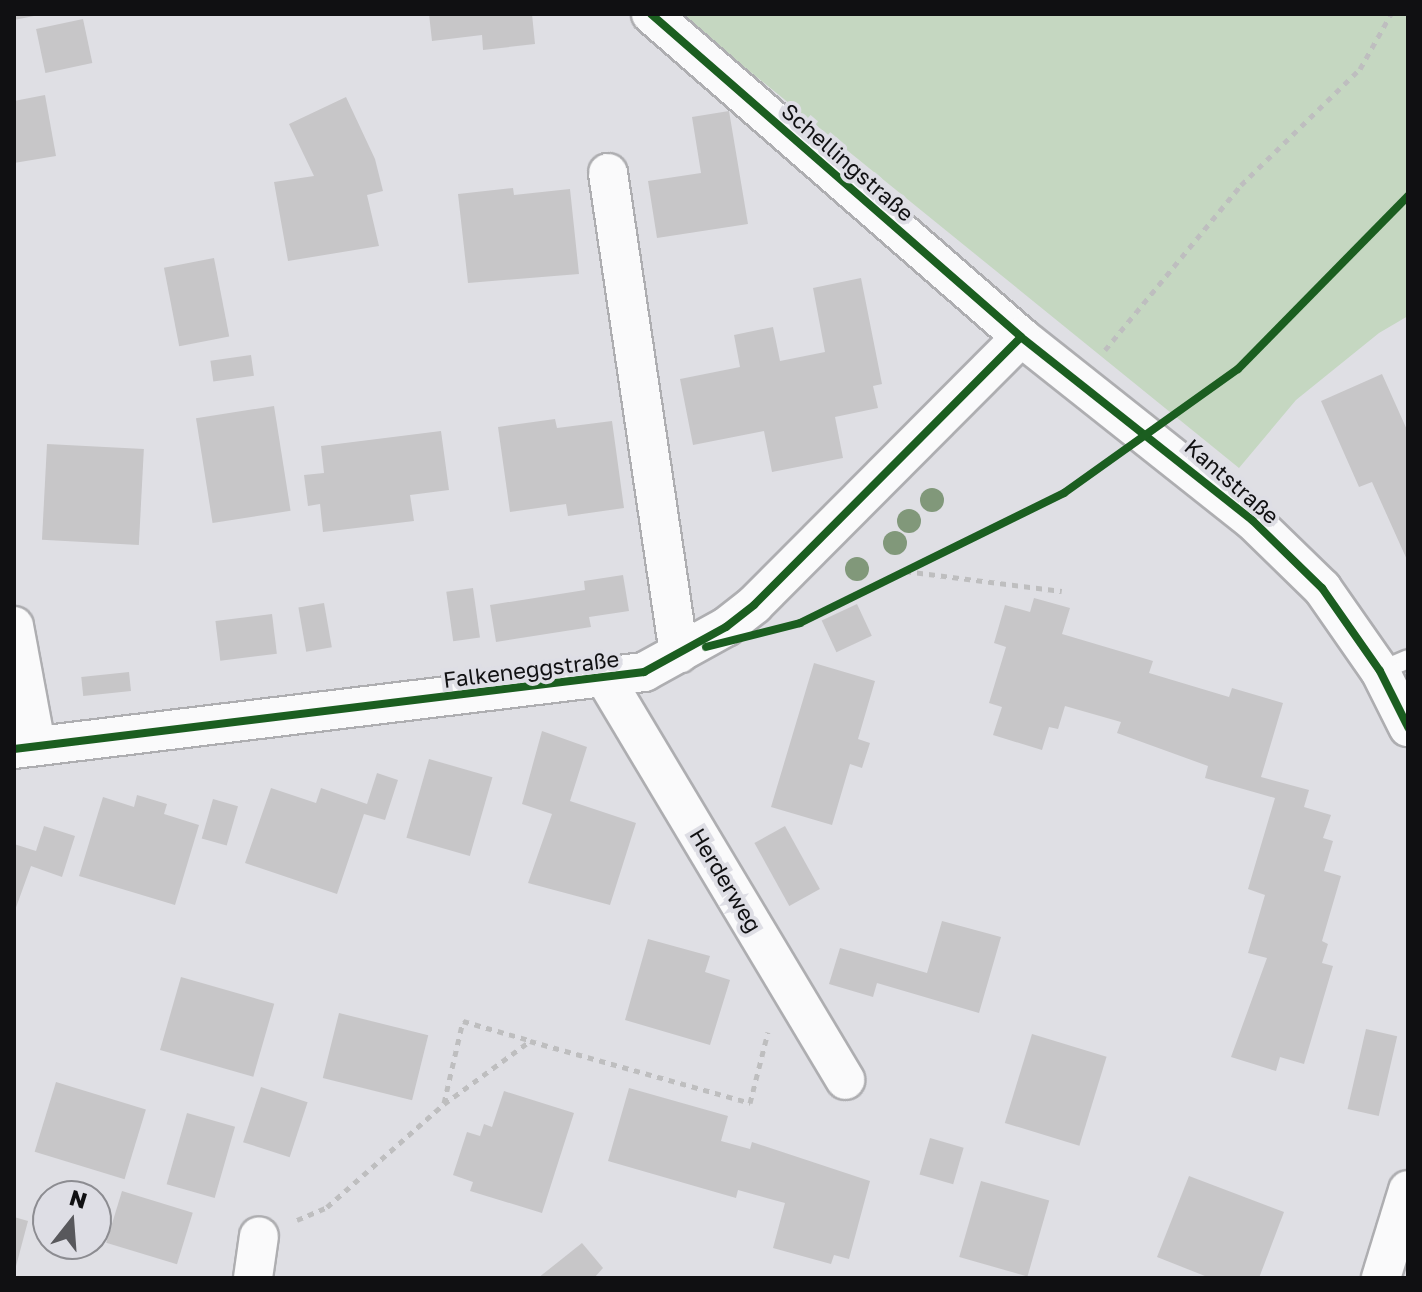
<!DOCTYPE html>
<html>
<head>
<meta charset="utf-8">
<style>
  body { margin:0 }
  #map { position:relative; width:1422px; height:1292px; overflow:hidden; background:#dfdfe4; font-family:"Golos Text",sans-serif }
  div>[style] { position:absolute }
  .green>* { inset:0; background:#c5d7c1 }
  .building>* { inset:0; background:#c7c6c8; transform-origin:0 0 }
  .path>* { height:5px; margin-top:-2.5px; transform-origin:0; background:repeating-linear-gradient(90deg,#bebebf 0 6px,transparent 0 12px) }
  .roads { filter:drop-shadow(2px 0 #aeaeb1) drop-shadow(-2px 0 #aeaeb1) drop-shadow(0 2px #aeaeb1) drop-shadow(0 -2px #aeaeb1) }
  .lane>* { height:18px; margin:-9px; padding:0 9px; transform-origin:9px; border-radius:9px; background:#fafafb }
  .street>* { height:38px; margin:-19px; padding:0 19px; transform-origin:19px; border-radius:19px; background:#fafafb }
  .cycleway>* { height:8px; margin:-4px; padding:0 4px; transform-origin:4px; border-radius:4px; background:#1b5e20 }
  .trees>* { width:24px; height:24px; margin:-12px; border-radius:50%; background:#81987a }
  span { translate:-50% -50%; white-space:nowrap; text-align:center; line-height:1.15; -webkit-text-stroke:8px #dedee5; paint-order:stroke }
  .street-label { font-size:22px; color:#101012 }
  .frame { position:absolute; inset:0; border:16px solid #101012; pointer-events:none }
  .north { position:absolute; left:32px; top:1180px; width:80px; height:80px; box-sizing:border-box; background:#dedee5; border:2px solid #8c8c91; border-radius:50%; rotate:17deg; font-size:22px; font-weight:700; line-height:32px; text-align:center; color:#101012 }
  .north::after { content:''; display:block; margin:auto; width:28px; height:36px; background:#58585c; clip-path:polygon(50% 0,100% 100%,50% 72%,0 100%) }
</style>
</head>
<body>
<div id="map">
  <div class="green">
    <div style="clip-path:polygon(679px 14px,1408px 14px,1408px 316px,1379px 333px,1296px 400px,1239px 468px)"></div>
  </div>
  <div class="building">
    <div style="clip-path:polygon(14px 14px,39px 14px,39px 15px,14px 20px)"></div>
    <div style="clip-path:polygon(429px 14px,532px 14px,535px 44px,483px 50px,482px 35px,432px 41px)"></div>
    <div style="left:83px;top:19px;width:45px;height:48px;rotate:78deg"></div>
    <div style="clip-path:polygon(45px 95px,56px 156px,14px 163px,14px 101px)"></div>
    <div style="clip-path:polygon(346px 97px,375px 159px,383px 191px,367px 195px,379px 246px,288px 261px,274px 182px,314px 176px,289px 124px)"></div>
    <div style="clip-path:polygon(729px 111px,748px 224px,657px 238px,648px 181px,701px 173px,692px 117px)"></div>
    <div style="clip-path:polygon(513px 188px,514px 195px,570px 189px,579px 274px,468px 283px,458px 194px)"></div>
    <div style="left:214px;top:258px;width:80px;height:51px;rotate:79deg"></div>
    <div style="clip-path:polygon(861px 278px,882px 384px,873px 386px,878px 408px,835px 417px,843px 458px,772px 472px,764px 431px,693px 445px,680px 379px,740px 367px,734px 335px,773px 327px,780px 361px,825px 352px,813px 288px)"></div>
    <div style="left:251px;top:355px;width:21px;height:41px;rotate:82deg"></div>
    <div style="clip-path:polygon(1382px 374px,1408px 432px,1408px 562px,1372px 482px,1359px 487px,1321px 401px)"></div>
    <div style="left:274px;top:406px;width:106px;height:79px;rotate:81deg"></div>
    <div style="clip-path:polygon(555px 419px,557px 428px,612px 421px,624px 508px,568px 516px,566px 504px,510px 512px,498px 427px)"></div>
    <div style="clip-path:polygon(441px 431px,449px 490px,410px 495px,414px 521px,323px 532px,320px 504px,308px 506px,304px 475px,324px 473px,321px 446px)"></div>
    <div style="left:47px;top:444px;width:97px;height:96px;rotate:3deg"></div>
    <div style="clip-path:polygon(623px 575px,629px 611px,589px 617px,591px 627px,496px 642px,490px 605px,585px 590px,584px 581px)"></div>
    <div style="left:473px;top:588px;width:50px;height:27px;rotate:82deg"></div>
    <div style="clip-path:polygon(1034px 598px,1070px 608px,1062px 634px,1153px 661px,1149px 673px,1229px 697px,1232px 688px,1283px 703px,1261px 777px,1309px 790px,1304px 807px,1331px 815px,1323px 838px,1333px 841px,1324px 871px,1341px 876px,1322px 941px,1328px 944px,1322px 963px,1333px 966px,1304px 1064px,1280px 1057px,1276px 1071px,1231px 1057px,1267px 958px,1248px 953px,1265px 895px,1248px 889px,1275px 798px,1205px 778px,1208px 766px,1117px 733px,1121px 722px,1065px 706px,1058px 729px,1049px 727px,1042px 750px,993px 735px,1002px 707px,989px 703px,1006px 647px,994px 643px,1005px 605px,1030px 612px)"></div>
    <div style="left:324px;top:603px;width:45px;height:26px;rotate:80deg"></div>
    <div style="left:857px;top:604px;width:35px;height:39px;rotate:65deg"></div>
    <div style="left:272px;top:614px;width:40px;height:57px;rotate:83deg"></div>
    <div style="clip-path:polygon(814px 663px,875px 681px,858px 739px,870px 743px,862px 768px,850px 764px,832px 825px,771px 807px)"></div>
    <div style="left:129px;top:672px;width:19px;height:48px;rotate:84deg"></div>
    <div style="clip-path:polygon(542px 731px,587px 747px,570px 801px,636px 823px,610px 905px,528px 883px,552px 814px,522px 804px)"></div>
    <div style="left:429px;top:759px;width:66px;height:82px;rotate:16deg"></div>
    <div style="clip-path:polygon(377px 773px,398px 780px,385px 820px,364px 814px,337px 894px,245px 863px,271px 788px,316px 803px,321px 788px,367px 804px)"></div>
    <div style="clip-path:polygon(137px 795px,167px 804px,164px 814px,199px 825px,175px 905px,79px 876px,103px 797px,134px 807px)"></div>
    <div style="left:213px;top:799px;width:26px;height:41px;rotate:16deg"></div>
    <div style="clip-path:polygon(44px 826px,75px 836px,62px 877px,31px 866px,14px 913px,14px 844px,36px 851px)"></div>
    <div style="left:785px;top:826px;width:72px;height:35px;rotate:61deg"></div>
    <div style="clip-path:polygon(942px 921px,1001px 937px,979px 1013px,877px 983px,873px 997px,829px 984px,840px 948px,927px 973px)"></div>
    <div style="clip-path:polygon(648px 939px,710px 956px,705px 972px,730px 980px,710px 1045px,625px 1020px)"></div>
    <div style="left:181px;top:977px;width:97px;height:76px;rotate:16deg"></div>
    <div style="left:339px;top:1013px;width:92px;height:67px;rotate:14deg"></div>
    <div style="left:1366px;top:1029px;width:32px;height:82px;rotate:13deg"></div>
    <div style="left:1032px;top:1034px;width:78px;height:93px;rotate:17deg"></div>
    <div style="left:56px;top:1082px;width:94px;height:73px;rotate:17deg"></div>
    <div style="left:261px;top:1087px;width:49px;height:58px;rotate:18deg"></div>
    <div style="clip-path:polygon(629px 1088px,728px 1116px,721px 1141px,750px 1149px,752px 1142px,870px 1181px,849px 1259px,834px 1255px,831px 1264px,773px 1248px,785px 1203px,738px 1190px,736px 1198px,608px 1161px)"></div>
    <div style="clip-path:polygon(504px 1091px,574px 1113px,542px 1213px,470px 1191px,473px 1182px,453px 1175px,467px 1132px,480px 1136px,484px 1124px,492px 1127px)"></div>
    <div style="left:187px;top:1113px;width:50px;height:74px;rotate:16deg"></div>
    <div style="left:930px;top:1138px;width:35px;height:38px;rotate:16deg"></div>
    <div style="clip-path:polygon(1189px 1176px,1284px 1212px,1259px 1278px,1210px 1278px,1157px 1257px)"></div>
    <div style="left:981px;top:1181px;width:71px;height:79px;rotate:16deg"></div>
    <div style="left:122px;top:1191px;width:74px;height:54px;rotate:17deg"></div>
    <div style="clip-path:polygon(14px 1217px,28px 1221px,15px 1270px,14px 1270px)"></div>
    <div style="clip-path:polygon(582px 1243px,603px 1268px,594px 1278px,538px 1278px)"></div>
  </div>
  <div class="path">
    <div style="left:1105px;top:350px;width:214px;rotate:-50.5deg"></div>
    <div style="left:1241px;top:185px;width:166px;rotate:-44.3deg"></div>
    <div style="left:1360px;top:69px;width:63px;rotate:-60.6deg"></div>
    <div style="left:905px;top:571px;width:158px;rotate:7.3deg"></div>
    <div style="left:444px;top:1103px;width:84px;rotate:-77deg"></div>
    <div style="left:463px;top:1021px;width:69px;rotate:16.1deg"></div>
    <div style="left:297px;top:1220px;width:33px;rotate:-23deg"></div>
    <div style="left:327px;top:1207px;width:156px;rotate:-41.4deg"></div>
    <div style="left:444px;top:1104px;width:107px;rotate:-36.2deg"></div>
    <div style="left:530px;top:1041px;width:229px;rotate:15.7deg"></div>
    <div style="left:750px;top:1103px;width:73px;rotate:-75.8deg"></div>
  </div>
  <div class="roads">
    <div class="lane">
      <div style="left:1380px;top:671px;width:30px;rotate:-23deg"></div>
    </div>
    <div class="street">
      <div style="left:651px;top:14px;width:491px;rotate:41.1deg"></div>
      <div style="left:1021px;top:337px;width:295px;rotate:38.4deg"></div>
      <div style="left:1252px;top:520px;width:98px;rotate:44.2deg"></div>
      <div style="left:1322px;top:588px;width:101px;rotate:55.1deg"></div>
      <div style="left:1380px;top:671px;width:63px;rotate:63.4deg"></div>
      <div style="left:608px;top:173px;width:486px;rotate:81.6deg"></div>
      <div style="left:14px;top:626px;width:121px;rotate:79.5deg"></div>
      <div style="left:606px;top:680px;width:466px;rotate:59.1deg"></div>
      <div style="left:14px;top:749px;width:635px;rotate:-6.97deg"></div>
      <div style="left:644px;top:672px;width:94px;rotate:-28.8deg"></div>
      <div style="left:726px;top:627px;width:36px;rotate:-38deg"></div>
      <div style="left:754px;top:605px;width:378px;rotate:-45.1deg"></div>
      <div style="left:253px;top:1278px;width:42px;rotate:-81.9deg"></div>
      <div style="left:1381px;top:1278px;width:92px;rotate:-72.9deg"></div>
    </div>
  </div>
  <div class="cycleway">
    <div style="left:651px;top:14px;width:491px;rotate:41.1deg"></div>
    <div style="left:1021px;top:337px;width:295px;rotate:38.4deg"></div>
    <div style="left:1252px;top:520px;width:98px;rotate:44.2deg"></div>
    <div style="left:1322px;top:588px;width:101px;rotate:55.1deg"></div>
    <div style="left:1380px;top:671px;width:63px;rotate:63.4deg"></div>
    <div style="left:706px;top:647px;width:97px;rotate:-14.3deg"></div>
    <div style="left:800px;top:623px;width:294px;rotate:-26.2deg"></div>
    <div style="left:1064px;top:493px;width:214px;rotate:-35.5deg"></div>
    <div style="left:1238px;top:369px;width:243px;rotate:-45.5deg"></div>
    <div style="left:14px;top:749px;width:635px;rotate:-6.97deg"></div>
    <div style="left:644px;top:672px;width:94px;rotate:-28.8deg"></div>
    <div style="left:726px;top:627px;width:36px;rotate:-38deg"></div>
    <div style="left:754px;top:605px;width:378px;rotate:-45.1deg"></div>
  </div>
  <div class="trees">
    <div style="left:932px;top:500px"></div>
    <div style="left:909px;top:521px"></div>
    <div style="left:895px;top:543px"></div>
    <div style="left:857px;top:569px"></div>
  </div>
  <div class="street-label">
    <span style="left:848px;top:162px;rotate:41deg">Schellingstraße</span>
    <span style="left:1232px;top:481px;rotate:41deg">Kantstraße</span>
    <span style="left:531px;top:669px;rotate:-7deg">Falkeneggstraße</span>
    <span style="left:726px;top:880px;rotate:59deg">Herderweg</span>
  </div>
  <div class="frame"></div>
  <div class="north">N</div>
</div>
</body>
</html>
